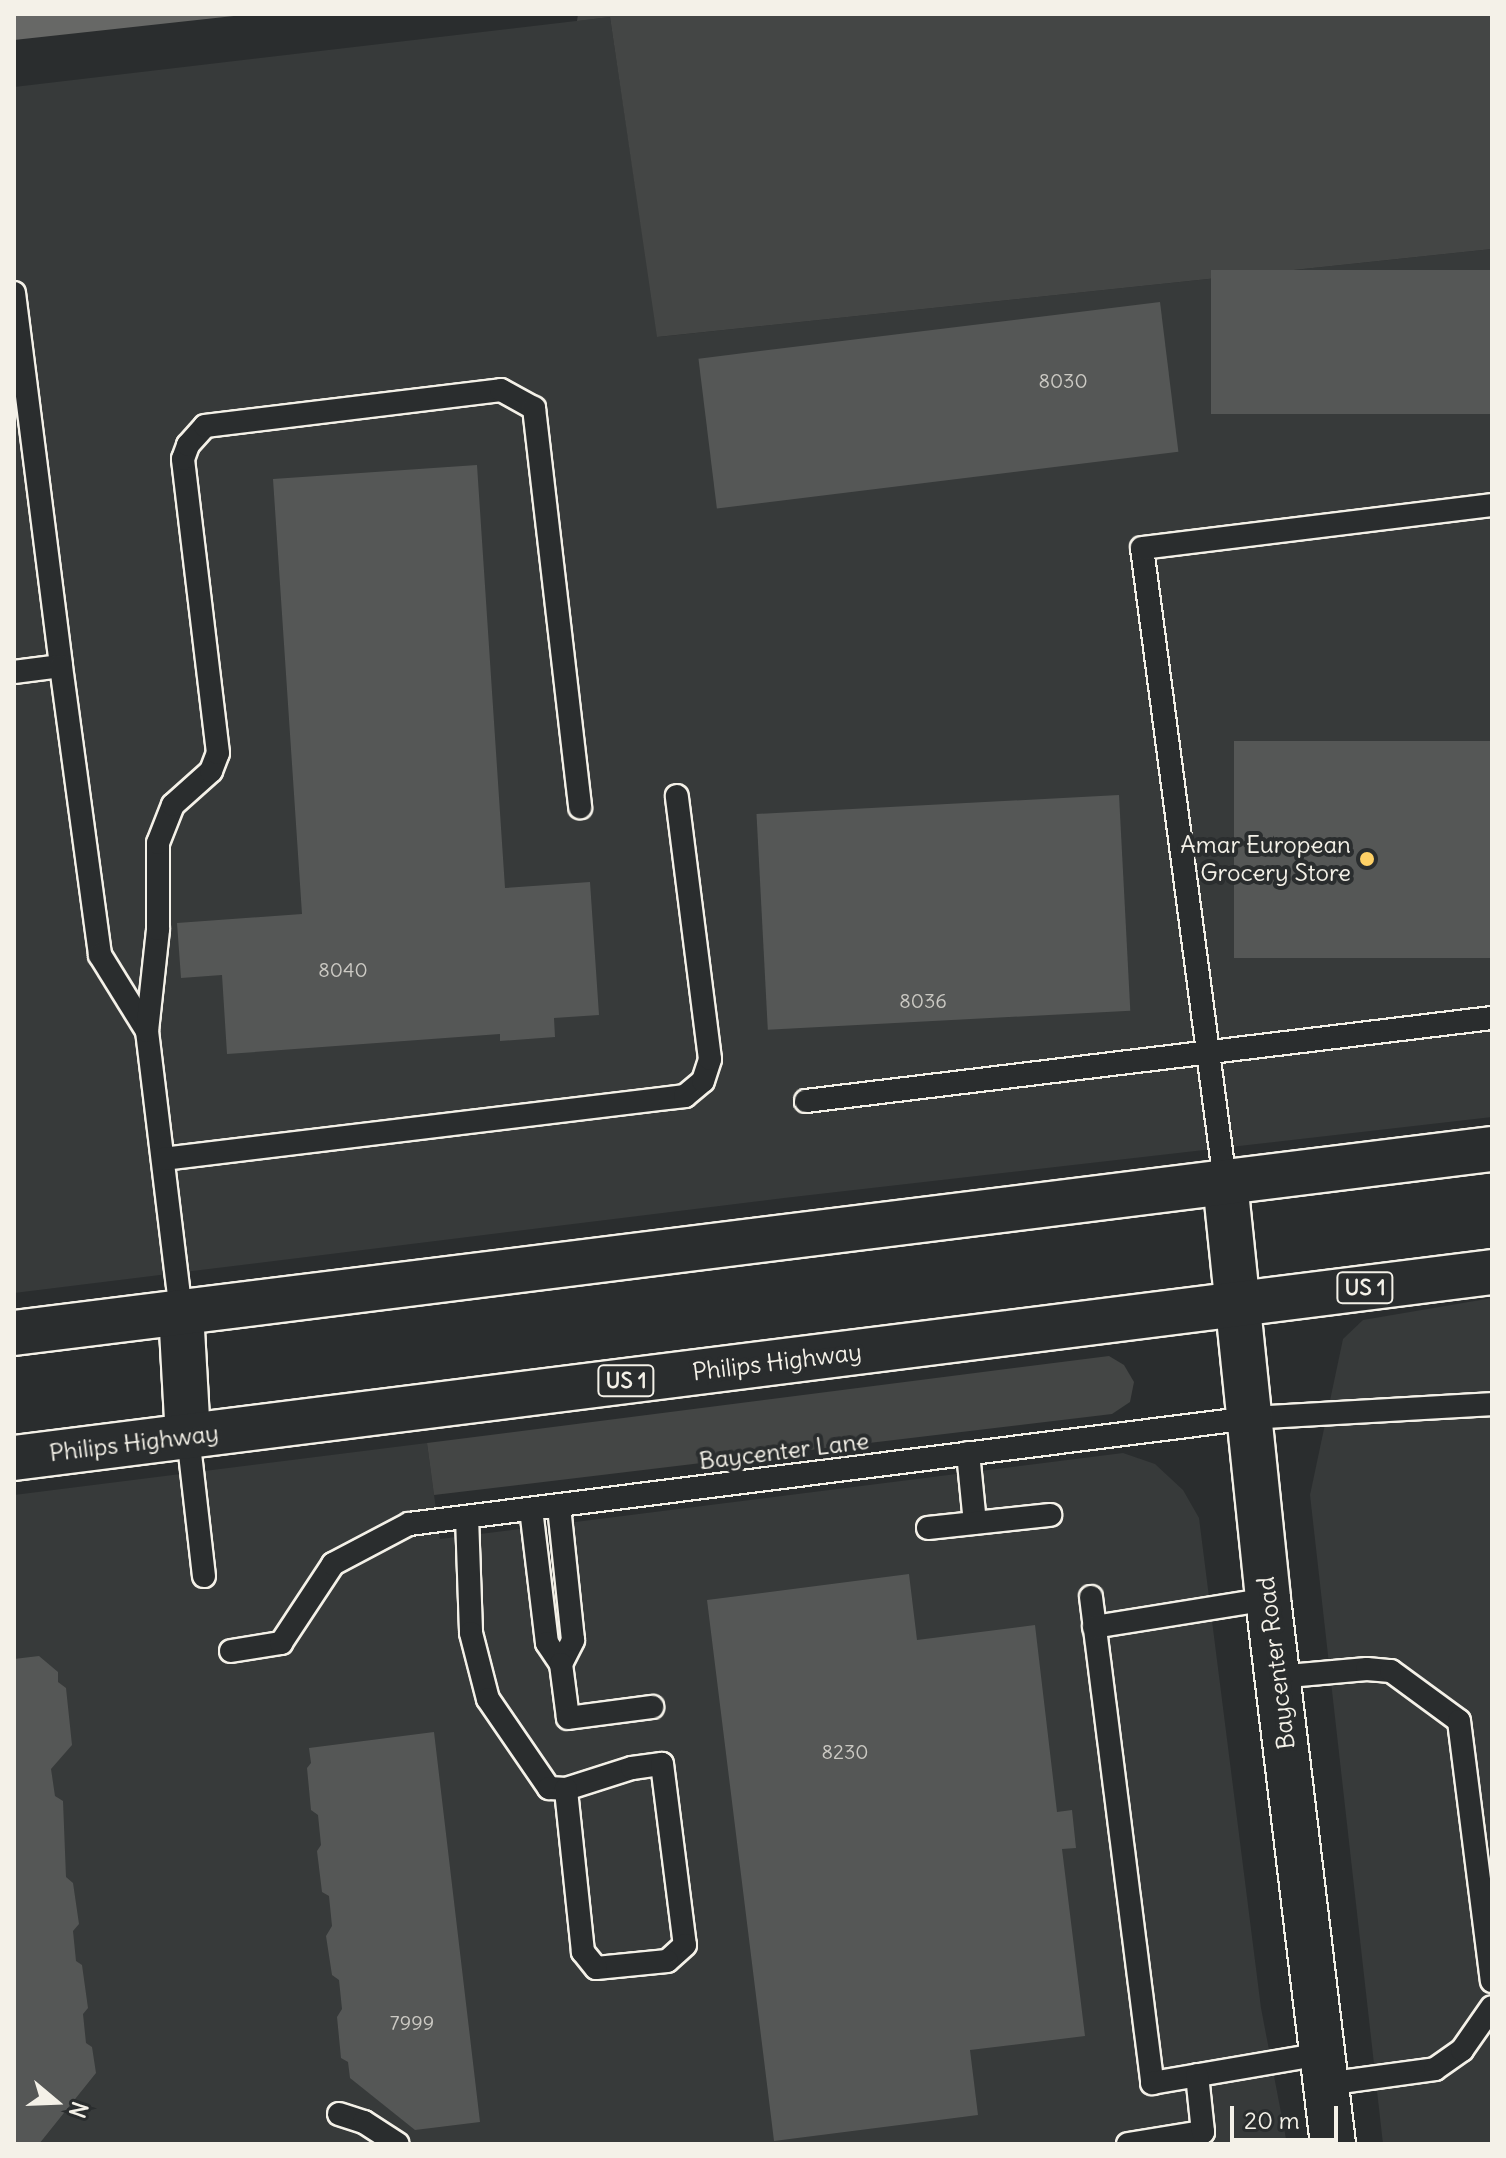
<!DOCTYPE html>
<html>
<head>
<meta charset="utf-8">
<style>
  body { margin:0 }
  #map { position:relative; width:1506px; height:2158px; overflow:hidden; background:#2a2d2e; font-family:Delius,sans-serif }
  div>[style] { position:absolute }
  .built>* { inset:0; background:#373a3a }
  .green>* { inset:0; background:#444645 }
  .water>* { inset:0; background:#676866 }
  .building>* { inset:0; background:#555756; transform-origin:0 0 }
  .roads { filter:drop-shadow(2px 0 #f4f1e8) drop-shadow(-2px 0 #f4f1e8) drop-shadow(0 2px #f4f1e8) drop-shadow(0 -2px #f4f1e8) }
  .lane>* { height:22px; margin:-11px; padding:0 11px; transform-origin:11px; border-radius:11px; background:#2a2d2e }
  .secondary>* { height:44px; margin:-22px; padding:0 22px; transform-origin:22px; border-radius:22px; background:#2a2d2e }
  .primary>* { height:44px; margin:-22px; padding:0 22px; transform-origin:22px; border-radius:22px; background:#2a2d2e }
  .dots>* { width:22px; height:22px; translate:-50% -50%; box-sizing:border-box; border:4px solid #2a2d2e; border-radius:50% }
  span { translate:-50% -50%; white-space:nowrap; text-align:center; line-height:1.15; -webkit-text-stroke:8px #2a2d2e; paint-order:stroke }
  .number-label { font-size:20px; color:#cccac4 }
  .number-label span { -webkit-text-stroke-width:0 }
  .shield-label span { padding:2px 6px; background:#2a2d2e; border:2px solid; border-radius:6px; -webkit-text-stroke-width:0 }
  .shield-label { font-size:22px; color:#f4f1e8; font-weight:700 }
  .poi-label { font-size:24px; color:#f4f1e8 }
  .right { translate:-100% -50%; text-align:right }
  .street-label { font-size:24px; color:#f4f1e8 }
  .frame { position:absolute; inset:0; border:16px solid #f4f1e8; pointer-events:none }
  .north { position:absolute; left:16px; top:2062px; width:80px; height:80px; -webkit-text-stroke:6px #2a2d2e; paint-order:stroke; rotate:109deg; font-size:22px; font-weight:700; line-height:32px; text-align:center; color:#f4f1e8 }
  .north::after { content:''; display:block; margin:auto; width:28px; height:36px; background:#f4f1e8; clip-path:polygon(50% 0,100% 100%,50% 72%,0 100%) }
  .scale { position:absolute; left:1230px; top:2106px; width:108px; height:36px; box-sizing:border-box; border:4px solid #f4f1e8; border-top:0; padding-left:10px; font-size:24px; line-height:28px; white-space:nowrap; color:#f4f1e8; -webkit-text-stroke:6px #2a2d2e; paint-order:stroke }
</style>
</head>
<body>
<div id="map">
  <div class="built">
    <div style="clip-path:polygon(610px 17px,658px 337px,1492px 249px,1492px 1117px,784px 1198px,14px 1293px,14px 87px)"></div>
    <div style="clip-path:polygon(1492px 1298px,1492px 2144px,1383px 2144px,1310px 1495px,1343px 1339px,1363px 1320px)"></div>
    <div style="clip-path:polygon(427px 1443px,440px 1539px,1123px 1453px,1155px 1464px,1183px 1490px,1199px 1518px,1261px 2008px,1287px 2144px,14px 2144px,14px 1495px)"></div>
  </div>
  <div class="green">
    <div style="clip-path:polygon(578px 14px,1492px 14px,1492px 249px,657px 337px,610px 17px,577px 21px)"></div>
    <div style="clip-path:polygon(1109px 1356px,1124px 1365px,1134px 1382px,1130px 1402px,1112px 1414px,434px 1495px,427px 1443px)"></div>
  </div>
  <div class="water">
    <div style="clip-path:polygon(14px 14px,252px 14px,14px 40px)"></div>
  </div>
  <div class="building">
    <div style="left:1492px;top:270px;width:144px;height:281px;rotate:90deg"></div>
    <div style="left:1160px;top:302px;width:151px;height:465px;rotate:83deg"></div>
    <div style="clip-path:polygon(477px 465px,505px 888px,590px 882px,599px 1015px,554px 1018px,555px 1037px,500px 1041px,500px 1034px,227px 1054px,222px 975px,181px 978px,177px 923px,302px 914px,273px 479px)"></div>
    <div style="left:1492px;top:741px;width:217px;height:258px;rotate:90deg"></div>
    <div style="left:1119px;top:795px;width:216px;height:363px;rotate:87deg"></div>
    <div style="clip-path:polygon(909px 1574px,917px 1640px,1035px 1625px,1057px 1812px,1072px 1810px,1076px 1848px,1062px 1849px,1085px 2036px,970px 2050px,978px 2115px,774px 2141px,707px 1600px)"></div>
    <div style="clip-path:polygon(39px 1656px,58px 1672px,58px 1682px,66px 1688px,72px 1745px,51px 1769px,55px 1796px,63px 1801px,66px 1877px,73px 1883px,79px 1924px,73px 1931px,76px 1961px,82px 1965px,88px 2008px,83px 2014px,86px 2043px,92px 2047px,96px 2073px,39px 2144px,14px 2144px,14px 1659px)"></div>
    <div style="clip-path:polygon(434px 1732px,480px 2122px,415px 2130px,350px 2078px,348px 2062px,341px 2058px,337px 2017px,342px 2009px,339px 1980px,332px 1975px,326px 1936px,332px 1926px,329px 1896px,322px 1892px,317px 1851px,321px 1845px,318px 1815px,311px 1810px,307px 1768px,311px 1763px,309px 1748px)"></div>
  </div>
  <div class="roads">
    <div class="lane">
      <div style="left:14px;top:293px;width:376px;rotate:82.8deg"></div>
      <div style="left:14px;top:672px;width:47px;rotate:-7.3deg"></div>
      <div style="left:61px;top:666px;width:292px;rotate:82.3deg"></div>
      <div style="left:100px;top:955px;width:89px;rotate:58.3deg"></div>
      <div style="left:147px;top:1031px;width:283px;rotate:83.1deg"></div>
      <div style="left:147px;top:1031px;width:103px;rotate:-83.8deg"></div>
      <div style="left:158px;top:929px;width:86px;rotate:-90deg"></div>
      <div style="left:158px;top:843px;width:41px;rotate:-68.5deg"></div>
      <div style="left:173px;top:805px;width:51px;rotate:-41.8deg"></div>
      <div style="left:211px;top:771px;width:19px;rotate:-69deg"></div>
      <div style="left:218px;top:753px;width:296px;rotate:-96.8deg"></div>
      <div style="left:183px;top:459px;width:15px;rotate:-70deg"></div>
      <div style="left:188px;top:445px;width:25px;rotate:-48deg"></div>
      <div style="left:205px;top:426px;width:298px;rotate:-6.9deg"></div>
      <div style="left:501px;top:390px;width:38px;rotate:29deg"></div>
      <div style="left:534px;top:408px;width:402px;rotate:83.4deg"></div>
      <div style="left:806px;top:1101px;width:691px;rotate:-6.9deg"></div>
      <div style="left:163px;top:1159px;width:526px;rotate:-6.88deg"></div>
      <div style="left:685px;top:1096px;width:23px;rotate:-40deg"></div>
      <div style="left:703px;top:1081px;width:23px;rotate:-72deg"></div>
      <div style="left:710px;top:1059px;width:265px;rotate:-97.2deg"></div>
      <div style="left:1225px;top:1182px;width:639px;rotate:-97.46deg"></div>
      <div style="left:1142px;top:548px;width:353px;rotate:-7deg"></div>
      <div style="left:188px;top:1436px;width:141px;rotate:83.5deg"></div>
      <div style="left:968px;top:1453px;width:70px;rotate:84.3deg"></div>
      <div style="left:531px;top:1509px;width:135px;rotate:83.2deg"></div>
      <div style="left:547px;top:1643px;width:25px;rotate:56deg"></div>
      <div style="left:561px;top:1664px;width:27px;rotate:-63deg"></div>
      <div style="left:573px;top:1640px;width:135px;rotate:-96deg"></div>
      <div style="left:467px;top:1517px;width:116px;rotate:88deg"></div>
      <div style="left:471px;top:1633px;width:68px;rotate:75.6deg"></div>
      <div style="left:488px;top:1699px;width:108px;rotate:55.6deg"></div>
      <div style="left:549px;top:1788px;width:17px;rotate:3deg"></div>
      <div style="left:566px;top:1789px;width:69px;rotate:-17.7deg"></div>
      <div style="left:632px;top:1768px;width:30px;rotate:-8deg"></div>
      <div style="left:662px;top:1764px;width:182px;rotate:82.8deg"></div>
      <div style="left:685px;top:1945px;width:24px;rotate:138deg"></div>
      <div style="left:667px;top:1961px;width:71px;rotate:174.4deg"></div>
      <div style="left:596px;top:1968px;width:21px;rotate:-129deg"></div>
      <div style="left:583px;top:1952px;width:164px;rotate:-96deg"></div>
      <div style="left:928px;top:1528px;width:123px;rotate:-6.1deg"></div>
      <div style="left:1091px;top:1597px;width:490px;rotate:82.8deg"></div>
      <div style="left:1152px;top:2083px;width:172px;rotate:-9.7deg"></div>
      <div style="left:1094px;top:1627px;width:176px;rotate:-9.1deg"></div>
      <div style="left:231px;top:1651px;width:51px;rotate:-9.1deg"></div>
      <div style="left:281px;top:1643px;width:95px;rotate:-56.6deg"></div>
      <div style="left:333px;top:1564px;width:86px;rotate:-27.8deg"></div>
      <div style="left:409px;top:1524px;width:848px;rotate:-7.18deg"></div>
      <div style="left:1250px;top:1418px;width:242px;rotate:-3.3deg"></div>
      <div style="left:561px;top:1664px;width:54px;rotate:82.6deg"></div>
      <div style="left:568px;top:1718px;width:85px;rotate:-7.5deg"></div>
      <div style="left:1277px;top:1677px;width:90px;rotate:-5.1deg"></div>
      <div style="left:1367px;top:1669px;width:24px;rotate:5deg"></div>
      <div style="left:1391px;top:1671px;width:84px;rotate:36.3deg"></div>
      <div style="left:1459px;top:1721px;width:262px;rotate:82.8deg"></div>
      <div style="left:1326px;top:2084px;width:110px;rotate:-7.8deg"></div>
      <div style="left:1435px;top:2069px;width:33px;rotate:-35deg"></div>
      <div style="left:1462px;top:2050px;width:52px;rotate:-55.1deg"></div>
      <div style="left:339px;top:2114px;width:26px;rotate:18deg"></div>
      <div style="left:364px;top:2122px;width:40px;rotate:32.9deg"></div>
      <div style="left:1128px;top:2144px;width:76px;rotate:-9.1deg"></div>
      <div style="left:1203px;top:2132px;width:57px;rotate:-96deg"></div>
    </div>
    <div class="secondary">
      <div style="left:1225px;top:1182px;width:419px;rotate:84.1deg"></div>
      <div style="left:1268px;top:1599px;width:549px;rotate:83.2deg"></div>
    </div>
    <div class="primary">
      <div style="left:181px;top:1312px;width:124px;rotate:86.8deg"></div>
      <div style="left:14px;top:1333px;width:1489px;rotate:-7.1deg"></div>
      <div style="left:14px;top:1458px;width:1490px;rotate:-7.17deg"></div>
    </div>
  </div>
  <div class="dots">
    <div style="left:1367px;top:859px;background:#ffd166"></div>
  </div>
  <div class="number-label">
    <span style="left:1063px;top:380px">8030</span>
    <span style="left:343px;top:969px">8040</span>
    <span style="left:923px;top:1000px">8036</span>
    <span style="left:845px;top:1751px">8230</span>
    <span style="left:412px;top:2022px">7999</span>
  </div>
  <div class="shield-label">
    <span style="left:1365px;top:1288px">US 1</span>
    <span style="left:626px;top:1381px">US 1</span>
  </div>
  <div class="poi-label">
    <span class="right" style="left:1351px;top:859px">Amar European<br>Grocery Store</span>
  </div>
  <div class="street-label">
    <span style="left:777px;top:1362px;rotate:-7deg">Philips Highway</span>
    <span style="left:134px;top:1443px;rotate:-7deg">Philips Highway</span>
    <span style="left:784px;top:1451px;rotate:-7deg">Baycenter Lane</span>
    <span style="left:1276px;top:1663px;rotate:-97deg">Baycenter Road</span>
  </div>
  <div class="frame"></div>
  <div class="north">N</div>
  <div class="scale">20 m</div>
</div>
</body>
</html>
